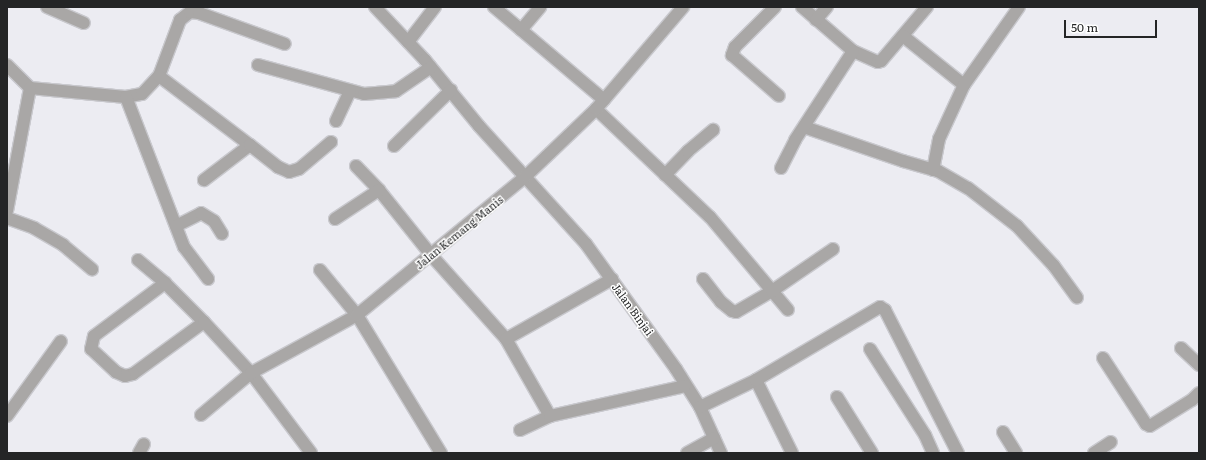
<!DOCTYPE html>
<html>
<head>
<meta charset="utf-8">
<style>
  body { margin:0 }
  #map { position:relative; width:1206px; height:460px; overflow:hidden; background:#ececf2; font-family:Literata,serif }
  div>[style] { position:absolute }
  .roads { filter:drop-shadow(1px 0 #c8c8cd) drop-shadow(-1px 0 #c8c8cd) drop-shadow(0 1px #c8c8cd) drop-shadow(0 -1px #c8c8cd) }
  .street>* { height:12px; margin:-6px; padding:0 6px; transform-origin:6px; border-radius:6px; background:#a9a7a6 }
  span { translate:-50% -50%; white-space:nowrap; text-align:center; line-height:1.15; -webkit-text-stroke:3px #fff; paint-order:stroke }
  .street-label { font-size:11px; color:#242526 }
  .frame { position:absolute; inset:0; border:8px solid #242526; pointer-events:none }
  .scale { position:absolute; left:1064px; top:20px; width:93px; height:18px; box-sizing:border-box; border:2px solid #242526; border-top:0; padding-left:5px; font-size:12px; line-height:14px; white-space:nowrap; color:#242526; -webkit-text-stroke:3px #fff; paint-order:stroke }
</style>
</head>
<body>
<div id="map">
  <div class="roads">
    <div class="street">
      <div style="left:47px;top:7px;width:40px;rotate:23.4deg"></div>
      <div style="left:375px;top:7px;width:73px;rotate:46.7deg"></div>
      <div style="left:425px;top:60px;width:85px;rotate:50.7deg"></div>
      <div style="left:479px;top:126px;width:159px;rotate:47.8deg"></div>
      <div style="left:586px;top:244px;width:154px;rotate:54.2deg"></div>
      <div style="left:676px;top:369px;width:45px;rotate:57.7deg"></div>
      <div style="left:700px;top:407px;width:51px;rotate:65.5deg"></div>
      <div style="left:494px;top:7px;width:144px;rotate:40.2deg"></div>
      <div style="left:775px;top:7px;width:57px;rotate:135deg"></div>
      <div style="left:735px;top:47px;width:9px;rotate:111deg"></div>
      <div style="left:732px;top:55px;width:62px;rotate:41.1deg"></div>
      <div style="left:802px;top:7px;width:67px;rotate:40.8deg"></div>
      <div style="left:853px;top:51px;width:27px;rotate:24deg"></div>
      <div style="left:878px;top:62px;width:3px;rotate:-18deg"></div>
      <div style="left:881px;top:61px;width:71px;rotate:-49.6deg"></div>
      <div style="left:816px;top:20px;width:17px;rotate:-50deg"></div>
      <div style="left:521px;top:30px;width:30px;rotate:-50deg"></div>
      <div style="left:903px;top:36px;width:78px;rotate:38.8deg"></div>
      <div style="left:408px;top:42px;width:44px;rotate:-52.4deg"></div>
      <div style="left:7px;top:65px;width:33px;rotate:45deg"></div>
      <div style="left:30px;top:88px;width:96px;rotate:5.4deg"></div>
      <div style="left:126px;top:97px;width:16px;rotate:-11deg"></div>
      <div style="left:142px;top:94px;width:25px;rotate:-47deg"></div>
      <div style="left:159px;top:76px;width:60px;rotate:-69.4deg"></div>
      <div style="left:180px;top:20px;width:13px;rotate:-39deg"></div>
      <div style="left:190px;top:12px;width:9px;rotate:6deg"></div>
      <div style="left:199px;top:13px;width:91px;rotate:19.8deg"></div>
      <div style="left:258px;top:65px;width:110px;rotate:15.3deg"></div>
      <div style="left:364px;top:94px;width:32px;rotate:-5deg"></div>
      <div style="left:396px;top:91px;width:42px;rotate:-34.4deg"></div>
      <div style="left:159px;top:76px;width:114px;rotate:37.2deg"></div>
      <div style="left:250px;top:145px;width:58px;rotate:142.7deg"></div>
      <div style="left:126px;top:97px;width:161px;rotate:68.9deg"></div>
      <div style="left:184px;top:247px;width:40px;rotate:53deg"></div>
      <div style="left:596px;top:109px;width:157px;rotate:43.5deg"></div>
      <div style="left:710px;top:217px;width:121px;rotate:50deg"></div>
      <div style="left:336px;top:121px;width:33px;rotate:-65deg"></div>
      <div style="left:804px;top:127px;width:105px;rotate:19deg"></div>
      <div style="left:903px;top:161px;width:36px;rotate:16deg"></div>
      <div style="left:938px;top:171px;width:34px;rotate:30deg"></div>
      <div style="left:968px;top:188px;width:62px;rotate:37.8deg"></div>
      <div style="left:1017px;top:226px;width:54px;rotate:47.2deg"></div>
      <div style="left:1054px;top:266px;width:39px;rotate:54deg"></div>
      <div style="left:250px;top:145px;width:36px;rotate:38deg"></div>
      <div style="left:278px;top:167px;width:12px;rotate:24deg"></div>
      <div style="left:289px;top:172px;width:10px;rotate:-17deg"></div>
      <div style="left:299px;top:169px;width:42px;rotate:-40.2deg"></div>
      <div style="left:394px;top:146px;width:80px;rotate:-44.5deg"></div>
      <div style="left:356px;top:166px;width:33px;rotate:46deg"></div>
      <div style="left:379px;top:190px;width:83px;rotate:51.3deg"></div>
      <div style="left:431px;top:255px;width:113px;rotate:48.2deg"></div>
      <div style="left:506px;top:339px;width:89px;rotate:60.3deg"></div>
      <div style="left:781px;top:168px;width:31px;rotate:-63deg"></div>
      <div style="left:795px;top:140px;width:106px;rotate:-56.9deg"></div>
      <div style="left:933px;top:170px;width:32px;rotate:-79deg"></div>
      <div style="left:939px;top:139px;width:60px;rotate:-65.2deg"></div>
      <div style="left:964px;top:85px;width:95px;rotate:-54.8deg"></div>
      <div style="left:665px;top:175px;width:33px;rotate:-46deg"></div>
      <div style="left:688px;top:151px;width:33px;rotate:-40deg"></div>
      <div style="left:7px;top:211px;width:125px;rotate:-79.4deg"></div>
      <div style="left:7px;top:218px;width:29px;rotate:20deg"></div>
      <div style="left:34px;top:228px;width:34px;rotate:30deg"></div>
      <div style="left:63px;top:245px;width:38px;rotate:40deg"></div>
      <div style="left:335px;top:219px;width:53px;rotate:-33.4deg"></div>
      <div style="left:176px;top:226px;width:28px;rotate:-27deg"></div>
      <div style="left:201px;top:213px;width:15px;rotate:32deg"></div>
      <div style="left:214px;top:221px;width:15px;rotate:58deg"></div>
      <div style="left:138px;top:260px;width:35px;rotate:40deg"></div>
      <div style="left:320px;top:270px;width:58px;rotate:50.6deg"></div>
      <div style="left:357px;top:315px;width:162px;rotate:58.7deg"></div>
      <div style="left:703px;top:279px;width:29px;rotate:52deg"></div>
      <div style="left:721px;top:302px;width:14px;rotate:39deg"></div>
      <div style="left:732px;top:311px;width:4px;rotate:14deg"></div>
      <div style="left:736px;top:312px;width:42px;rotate:-30.3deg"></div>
      <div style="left:772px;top:291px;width:74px;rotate:-34.5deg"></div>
      <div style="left:204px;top:322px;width:88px;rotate:143.8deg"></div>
      <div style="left:133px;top:374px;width:8px;rotate:166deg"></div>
      <div style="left:125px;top:376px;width:10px;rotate:-156deg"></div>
      <div style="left:116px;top:372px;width:34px;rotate:-137deg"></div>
      <div style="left:91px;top:349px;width:13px;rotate:-77deg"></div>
      <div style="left:94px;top:336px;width:89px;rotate:-36.7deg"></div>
      <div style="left:165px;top:283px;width:55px;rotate:45deg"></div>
      <div style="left:204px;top:322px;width:69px;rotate:47.3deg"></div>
      <div style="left:251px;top:373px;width:100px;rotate:53.1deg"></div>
      <div style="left:506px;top:339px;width:122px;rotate:-29.5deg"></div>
      <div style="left:1181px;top:348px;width:25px;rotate:43deg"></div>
      <div style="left:870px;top:349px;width:102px;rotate:57.4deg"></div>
      <div style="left:925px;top:435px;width:20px;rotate:66deg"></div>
      <div style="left:1103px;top:358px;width:79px;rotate:56.9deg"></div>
      <div style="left:1146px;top:424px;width:4px;rotate:27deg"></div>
      <div style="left:1150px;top:426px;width:49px;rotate:-31.8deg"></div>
      <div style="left:1192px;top:400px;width:10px;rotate:-45deg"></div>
      <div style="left:756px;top:380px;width:81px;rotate:63.7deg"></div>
      <div style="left:837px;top:397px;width:66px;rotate:58deg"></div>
      <div style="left:700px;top:407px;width:62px;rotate:-25.7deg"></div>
      <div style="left:756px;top:380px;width:144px;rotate:-30.5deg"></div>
      <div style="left:880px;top:307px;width:6px;rotate:31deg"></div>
      <div style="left:885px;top:310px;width:161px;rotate:63deg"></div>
      <div style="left:201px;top:415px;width:65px;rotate:-40deg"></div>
      <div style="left:251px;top:373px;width:121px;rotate:-28.7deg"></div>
      <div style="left:357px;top:315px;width:219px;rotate:-39.4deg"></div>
      <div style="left:526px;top:176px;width:97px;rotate:-43.7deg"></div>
      <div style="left:596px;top:109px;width:134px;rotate:-49.5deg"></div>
      <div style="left:7px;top:416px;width:92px;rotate:-54.2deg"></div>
      <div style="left:520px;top:430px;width:33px;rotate:-25deg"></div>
      <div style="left:550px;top:416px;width:138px;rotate:-12.5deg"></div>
      <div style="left:1003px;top:432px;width:25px;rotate:58deg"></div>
      <div style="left:139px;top:453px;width:10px;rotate:-61deg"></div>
      <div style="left:687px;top:453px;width:31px;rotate:-29deg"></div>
      <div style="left:1094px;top:453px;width:20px;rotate:-33deg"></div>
    </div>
  </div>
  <div class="street-label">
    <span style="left:459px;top:232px;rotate:-39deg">Jalan Kemang Manis</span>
    <span style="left:633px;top:309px;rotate:54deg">Jalan Binjai</span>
  </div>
  <div class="frame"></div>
  <div class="scale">50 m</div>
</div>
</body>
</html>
